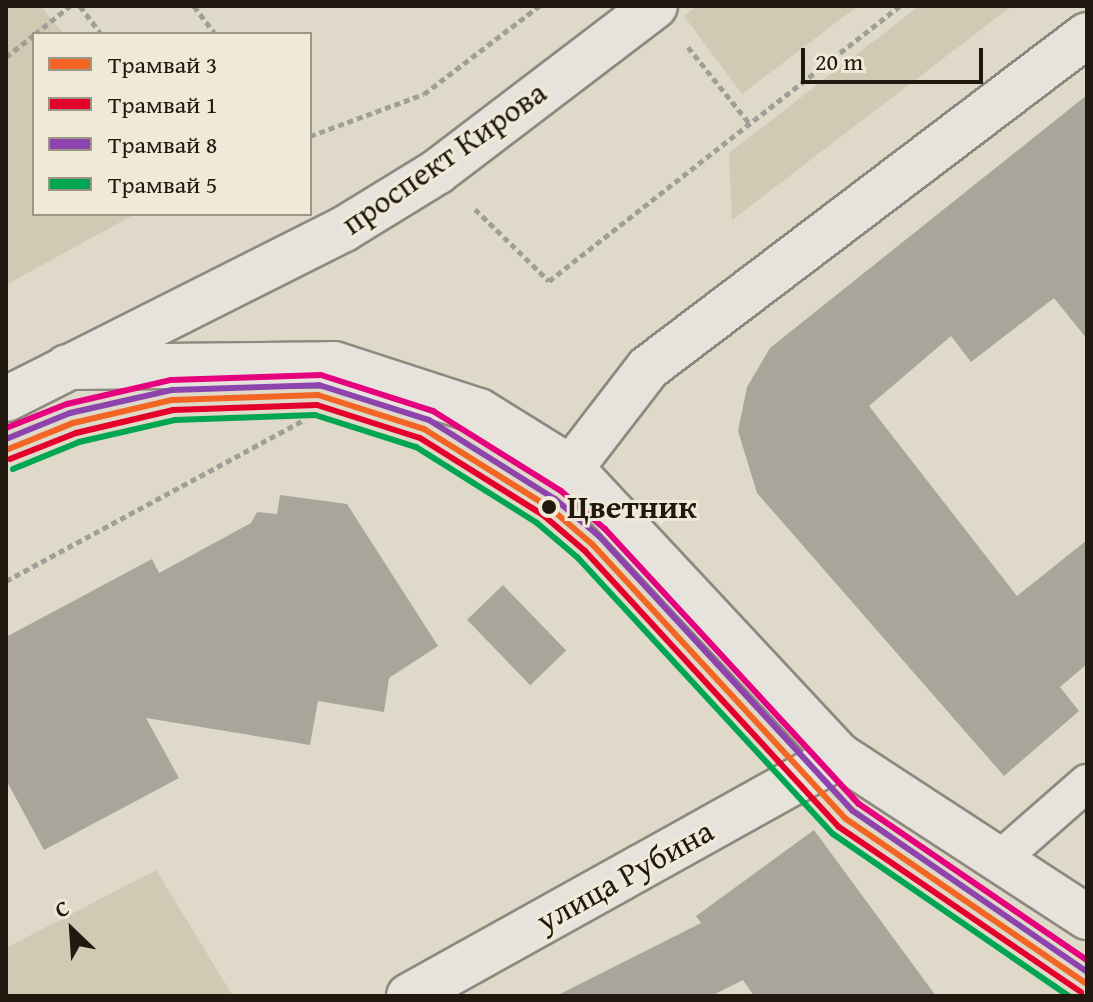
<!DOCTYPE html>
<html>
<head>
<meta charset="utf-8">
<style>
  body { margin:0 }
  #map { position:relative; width:1093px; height:1002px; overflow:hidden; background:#ded9c9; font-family:"Gentium Book Plus",serif }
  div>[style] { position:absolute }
  .green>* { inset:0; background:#d0cab4 }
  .building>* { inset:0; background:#a9a59b; transform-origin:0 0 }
  .path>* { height:5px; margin-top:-2.5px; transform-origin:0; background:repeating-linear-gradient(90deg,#a19e97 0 6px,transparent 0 10px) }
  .roads { filter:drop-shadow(2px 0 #8d897f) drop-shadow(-2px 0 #8d897f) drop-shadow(0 2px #8d897f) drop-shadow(0 -2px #8d897f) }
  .service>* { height:36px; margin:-18px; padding:0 18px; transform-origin:18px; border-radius:18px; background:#e6e3dc }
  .minor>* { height:44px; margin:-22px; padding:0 22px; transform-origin:22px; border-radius:22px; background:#e6e3dc }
  .tram-1>* { height:6px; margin:-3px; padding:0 3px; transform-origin:3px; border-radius:3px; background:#f26522 }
  .tram-2>* { height:6px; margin:-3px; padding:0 3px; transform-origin:3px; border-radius:3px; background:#e4002b }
  .tram-3>* { height:6px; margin:-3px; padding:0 3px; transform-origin:3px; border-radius:3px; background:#8e44ad }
  .tram-4>* { height:6px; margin:-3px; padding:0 3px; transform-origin:3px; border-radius:3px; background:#00a651 }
  .tram-5>* { height:6px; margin:-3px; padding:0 3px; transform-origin:3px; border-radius:3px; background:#e5007d }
  .dots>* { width:22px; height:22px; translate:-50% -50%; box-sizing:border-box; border:4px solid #efead7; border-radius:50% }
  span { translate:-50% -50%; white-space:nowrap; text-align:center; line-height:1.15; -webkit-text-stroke:6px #efead7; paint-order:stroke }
  .street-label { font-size:32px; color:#21190f }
  .stop-label { font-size:32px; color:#21190f; font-weight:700 }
  .left { translate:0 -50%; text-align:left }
  .frame { position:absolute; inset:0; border:8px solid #21190f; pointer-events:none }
  .legend { position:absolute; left:32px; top:32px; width:280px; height:184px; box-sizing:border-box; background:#efead7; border:2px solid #9d9687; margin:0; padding:10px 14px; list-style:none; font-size:24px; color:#21190f }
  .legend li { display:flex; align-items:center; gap:16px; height:40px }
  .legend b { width:40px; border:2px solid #9d9687 }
  .north { position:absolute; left:32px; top:890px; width:80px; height:80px; -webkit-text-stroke:6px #efead7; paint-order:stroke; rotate:335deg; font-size:22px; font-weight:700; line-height:32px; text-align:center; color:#21190f }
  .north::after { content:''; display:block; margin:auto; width:28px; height:36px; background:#21190f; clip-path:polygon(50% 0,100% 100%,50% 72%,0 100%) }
  .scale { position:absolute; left:801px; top:48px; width:182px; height:36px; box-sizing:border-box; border:4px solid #21190f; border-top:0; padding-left:10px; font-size:24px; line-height:28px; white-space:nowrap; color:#21190f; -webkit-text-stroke:6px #efead7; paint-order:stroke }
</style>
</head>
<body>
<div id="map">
  <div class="green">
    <div style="clip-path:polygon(6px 6px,41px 6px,64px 34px,34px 34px,34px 214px,135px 214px,6px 285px)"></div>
    <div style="clip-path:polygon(697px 6px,858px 6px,742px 94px,684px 16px)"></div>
    <div style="clip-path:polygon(919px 6px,1012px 6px,732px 220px,729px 153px)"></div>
    <div style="clip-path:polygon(156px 870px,233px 996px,6px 996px,6px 948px)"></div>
  </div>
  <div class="building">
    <div style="clip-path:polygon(1087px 95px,1087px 339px,1054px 298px,971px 362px,951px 336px,869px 406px,1017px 596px,1087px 540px,1087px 664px,1060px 687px,1079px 711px,1004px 776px,757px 493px,738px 431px,747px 387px,770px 348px)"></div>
    <div style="clip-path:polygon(280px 495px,347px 504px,438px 646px,389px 678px,384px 712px,318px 701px,310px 745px,146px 718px,179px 778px,44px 850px,6px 780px,6px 637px,152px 559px,159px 573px,251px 523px,257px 512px,277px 514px)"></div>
    <div style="left:503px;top:585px;width:91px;height:50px;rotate:46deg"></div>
    <div style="clip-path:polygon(814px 830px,936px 996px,754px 996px,743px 980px,711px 996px,556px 996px,701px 923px,696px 916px)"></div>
  </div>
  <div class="path">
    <div style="left:80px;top:6px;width:35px;rotate:53deg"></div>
    <div style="left:194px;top:6px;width:35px;rotate:53deg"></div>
    <div style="left:35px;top:34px;width:45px;rotate:-38.7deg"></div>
    <div style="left:688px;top:47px;width:99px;rotate:51.2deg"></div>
    <div style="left:6px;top:57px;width:36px;rotate:-38deg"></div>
    <div style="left:310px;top:136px;width:121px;rotate:-20.2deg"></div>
    <div style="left:424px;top:94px;width:145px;rotate:-37.4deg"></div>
    <div style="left:475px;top:209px;width:103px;rotate:44.2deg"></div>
    <div style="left:549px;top:281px;width:446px;rotate:-38.1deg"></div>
    <div style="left:6px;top:581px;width:339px;rotate:-28.4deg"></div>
  </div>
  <div class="roads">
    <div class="service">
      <div style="left:999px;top:860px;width:117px;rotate:-41.2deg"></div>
    </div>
    <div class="minor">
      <div style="left:67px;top:367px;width:267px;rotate:-0.6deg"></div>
      <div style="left:334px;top:364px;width:152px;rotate:18deg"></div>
      <div style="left:479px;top:411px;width:108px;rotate:31.8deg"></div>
      <div style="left:571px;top:468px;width:394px;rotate:47deg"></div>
      <div style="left:840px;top:756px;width:295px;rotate:33.1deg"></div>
      <div style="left:6px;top:399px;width:378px;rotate:-26.7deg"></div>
      <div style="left:344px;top:229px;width:109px;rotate:-31.5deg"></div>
      <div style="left:437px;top:172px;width:274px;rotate:-37.3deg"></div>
      <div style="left:571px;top:468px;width:126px;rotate:-52.4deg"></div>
      <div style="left:648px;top:368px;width:551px;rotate:-37.18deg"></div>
      <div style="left:409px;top:996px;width:493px;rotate:-29.1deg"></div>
    </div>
  </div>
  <div class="tram-1">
    <div style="left:6px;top:450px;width:72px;rotate:-21.9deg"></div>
    <div style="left:73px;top:423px;width:102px;rotate:-13.1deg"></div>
    <div style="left:172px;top:400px;width:146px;rotate:-2deg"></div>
    <div style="left:318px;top:395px;width:111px;rotate:17.8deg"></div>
    <div style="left:424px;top:429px;width:147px;rotate:32deg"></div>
    <div style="left:549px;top:507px;width:57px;rotate:40.7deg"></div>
    <div style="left:592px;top:544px;width:374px;rotate:47.3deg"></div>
    <div style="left:846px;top:819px;width:292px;rotate:34.4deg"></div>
  </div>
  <div class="tram-2">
    <div style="left:10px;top:459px;width:71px;rotate:-21.5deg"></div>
    <div style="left:76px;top:433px;width:100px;rotate:-13.3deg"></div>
    <div style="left:173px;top:410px;width:144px;rotate:-2deg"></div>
    <div style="left:317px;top:405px;width:108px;rotate:17.8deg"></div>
    <div style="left:420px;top:438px;width:145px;rotate:32deg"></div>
    <div style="left:543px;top:515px;width:55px;rotate:40.6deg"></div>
    <div style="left:585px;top:551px;width:375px;rotate:47.4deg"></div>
    <div style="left:839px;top:827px;width:293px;rotate:34.3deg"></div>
  </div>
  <div class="tram-3">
    <div style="left:6px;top:439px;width:69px;rotate:-22.1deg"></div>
    <div style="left:70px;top:413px;width:105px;rotate:-12.7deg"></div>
    <div style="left:172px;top:390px;width:147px;rotate:-1.9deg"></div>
    <div style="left:319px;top:385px;width:115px;rotate:17.7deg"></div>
    <div style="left:429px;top:420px;width:149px;rotate:32.1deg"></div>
    <div style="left:555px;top:499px;width:57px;rotate:40.1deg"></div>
    <div style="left:599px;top:536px;width:374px;rotate:47.3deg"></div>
    <div style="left:853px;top:811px;width:284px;rotate:34.5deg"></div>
  </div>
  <div class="tram-4">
    <div style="left:13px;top:469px;width:71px;rotate:-22.2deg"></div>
    <div style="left:79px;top:442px;width:98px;rotate:-12.9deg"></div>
    <div style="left:175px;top:420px;width:140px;rotate:-2deg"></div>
    <div style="left:315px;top:415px;width:106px;rotate:17.6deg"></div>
    <div style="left:416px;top:447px;width:143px;rotate:32.1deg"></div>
    <div style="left:537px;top:523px;width:54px;rotate:40.5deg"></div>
    <div style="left:578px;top:558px;width:376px;rotate:47.3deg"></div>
    <div style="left:833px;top:834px;width:286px;rotate:34.5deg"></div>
  </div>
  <div class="tram-5">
    <div style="left:6px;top:428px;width:66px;rotate:-21.5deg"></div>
    <div style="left:67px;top:404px;width:107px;rotate:-13deg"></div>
    <div style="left:171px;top:380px;width:150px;rotate:-1.9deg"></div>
    <div style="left:321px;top:375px;width:118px;rotate:17.8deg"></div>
    <div style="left:433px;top:411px;width:151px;rotate:32deg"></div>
    <div style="left:561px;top:491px;width:58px;rotate:40.8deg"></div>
    <div style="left:605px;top:529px;width:374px;rotate:47.3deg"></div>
    <div style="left:859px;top:804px;width:276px;rotate:34.4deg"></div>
  </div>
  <div class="dots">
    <div style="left:549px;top:507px;background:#21190f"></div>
  </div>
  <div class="street-label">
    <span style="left:444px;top:158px;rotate:-35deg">проспект Кирова</span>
    <span style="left:625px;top:876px;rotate:-29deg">улица Рубина</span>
  </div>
  <div class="stop-label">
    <span class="left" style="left:567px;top:507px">Цветник</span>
  </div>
  <div class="frame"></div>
  <ul class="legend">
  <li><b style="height:10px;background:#f26522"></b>Трамвай 3</li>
  <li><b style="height:10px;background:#e4002b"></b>Трамвай 1</li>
  <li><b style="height:10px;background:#8e44ad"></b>Трамвай 8</li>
  <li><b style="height:10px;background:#00a651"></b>Трамвай 5</li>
  </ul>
  <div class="north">С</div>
  <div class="scale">20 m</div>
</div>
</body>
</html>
